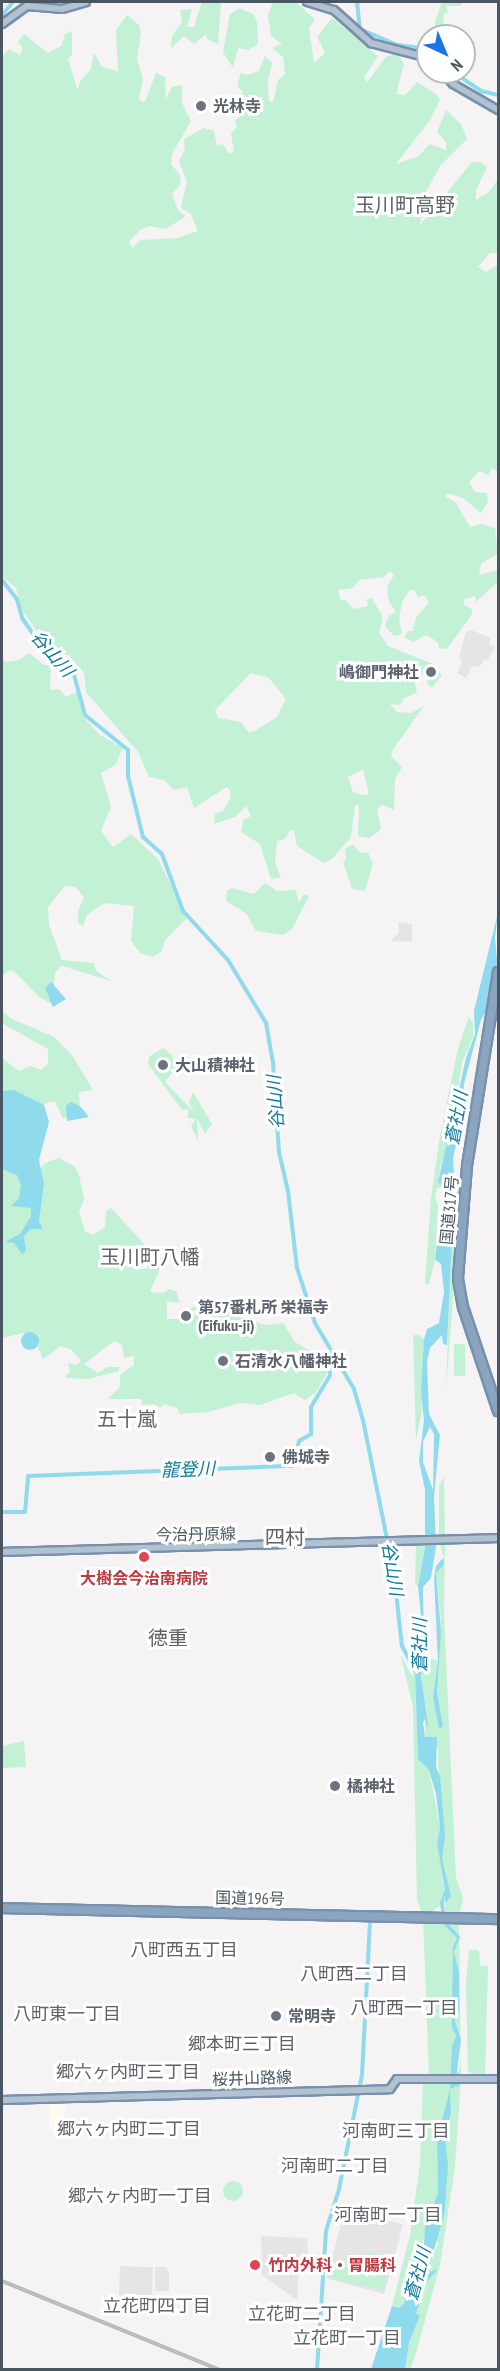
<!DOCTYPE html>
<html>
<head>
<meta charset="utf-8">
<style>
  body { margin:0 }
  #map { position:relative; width:500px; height:2371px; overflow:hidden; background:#f5f3f3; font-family:"PT Sans Narrow","Noto Sans JP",sans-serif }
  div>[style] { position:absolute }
  .commercial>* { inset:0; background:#fdf9ef }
  .education>* { inset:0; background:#e6e4e5; transform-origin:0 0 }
  .green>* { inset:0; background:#c3f1d5; transform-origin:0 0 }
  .round { border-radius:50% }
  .water>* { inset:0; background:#90daee }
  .river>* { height:4px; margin:-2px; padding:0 2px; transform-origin:2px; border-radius:2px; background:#90daee }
  .roads { filter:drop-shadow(2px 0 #7690ad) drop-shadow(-2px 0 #7690ad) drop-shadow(0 2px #7690ad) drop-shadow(0 -2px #7690ad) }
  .major>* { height:6px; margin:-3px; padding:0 3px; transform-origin:3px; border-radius:3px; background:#b3c2d1 }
  .highway>* { height:8px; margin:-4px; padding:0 4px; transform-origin:4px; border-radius:4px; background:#8ba5c1 }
  .rail>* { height:4px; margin-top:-2px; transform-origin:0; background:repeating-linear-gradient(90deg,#fff 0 4.5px,#b5b8bd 0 9px); box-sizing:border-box; border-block:2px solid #b5b8bd }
  .dots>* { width:16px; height:16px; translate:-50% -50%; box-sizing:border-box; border:3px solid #fff; border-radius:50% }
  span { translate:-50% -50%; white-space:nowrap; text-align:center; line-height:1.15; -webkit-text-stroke:6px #fff; paint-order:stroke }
  .worship-label { font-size:16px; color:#5b616d; font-weight:700 }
  .left { translate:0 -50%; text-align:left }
  .right { translate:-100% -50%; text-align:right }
  .street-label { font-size:16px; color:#4a5661 }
  .health-label { font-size:16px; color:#be3a42; font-weight:700 }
  .water-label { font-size:18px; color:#0c7c9b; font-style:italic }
  .neighbourhood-label { font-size:18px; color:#5f6368 }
  .quarter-label { font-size:20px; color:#5f6368 }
  .frame { position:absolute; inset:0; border:3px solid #4a5661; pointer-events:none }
  .north { position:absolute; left:416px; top:24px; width:60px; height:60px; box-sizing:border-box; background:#fff; border:2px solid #b7bbc0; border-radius:50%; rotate:136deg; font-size:16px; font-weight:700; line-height:24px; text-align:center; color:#4a5661 }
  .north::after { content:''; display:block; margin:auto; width:21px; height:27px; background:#1a73e8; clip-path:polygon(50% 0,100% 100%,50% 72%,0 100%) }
</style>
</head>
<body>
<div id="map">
  <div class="commercial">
    <div style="clip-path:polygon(66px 2099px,63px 2132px,49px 2131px,49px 2100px)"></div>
  </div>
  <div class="education">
    <div style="clip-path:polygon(471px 630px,491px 638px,489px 644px,495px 647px,487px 661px,484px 659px,480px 667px,472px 666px,466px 678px,457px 673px,462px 662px,459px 657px,466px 632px)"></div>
    <div style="clip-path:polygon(398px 922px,412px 924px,412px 942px,390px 941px,399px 933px)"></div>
    <div style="left:345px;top:2209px;width:60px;height:72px;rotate:15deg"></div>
    <div style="clip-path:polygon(261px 2236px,307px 2238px,308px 2254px,300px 2255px,297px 2300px,262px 2275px)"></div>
    <div style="left:120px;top:2266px;width:33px;height:43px;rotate:2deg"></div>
    <div style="clip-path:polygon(155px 2267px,166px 2267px,169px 2273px,169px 2291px,155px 2291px)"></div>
  </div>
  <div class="green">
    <div style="clip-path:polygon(202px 2px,221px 2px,218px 44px,207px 39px,206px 34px,194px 44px,184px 36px,171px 48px,172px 36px,182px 22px,180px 10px,192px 9px,187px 27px,194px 27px)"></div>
    <div style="clip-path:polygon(evenodd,273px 2px,296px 2px,315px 20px,309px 28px,314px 63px,325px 53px,317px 37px,332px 18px,378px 56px,364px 77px,367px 82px,386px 57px,397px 52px,404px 64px,396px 94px,405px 95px,417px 82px,436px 94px,440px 100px,430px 120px,396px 164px,419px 156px,429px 144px,446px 150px,446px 142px,437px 132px,446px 110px,461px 124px,467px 139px,440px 166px,426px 192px,420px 225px,472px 162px,481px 162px,487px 167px,476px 190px,476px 200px,488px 193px,498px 179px,498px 253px,490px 253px,478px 267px,486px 272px,498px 265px,498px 472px,492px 468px,488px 475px,479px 471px,469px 482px,475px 492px,487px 493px,488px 502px,481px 513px,463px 498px,447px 493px,445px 496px,456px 503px,470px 527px,481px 524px,495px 528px,498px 553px,481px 564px,479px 575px,498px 570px,498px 582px,476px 602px,475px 596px,465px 599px,463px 605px,472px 609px,472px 614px,447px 649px,439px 648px,438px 642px,426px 635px,413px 642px,404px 637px,408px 631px,413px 631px,416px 618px,429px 602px,424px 595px,418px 598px,415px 590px,410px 590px,402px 602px,399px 619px,402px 634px,394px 636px,385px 626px,389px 616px,396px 612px,389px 602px,387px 587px,394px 575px,390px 571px,384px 577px,359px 580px,353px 588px,338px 590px,341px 601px,345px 600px,354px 609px,368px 606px,367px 599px,372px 598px,383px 618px,379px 633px,388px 646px,433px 664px,442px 675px,432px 688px,426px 682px,434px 674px,430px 669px,424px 675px,417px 672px,414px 679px,417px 692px,403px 699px,401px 705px,390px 704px,397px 712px,411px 713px,424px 706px,392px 751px,391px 756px,402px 767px,395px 779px,394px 810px,382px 805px,377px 809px,381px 829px,370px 838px,358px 836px,359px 805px,355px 805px,351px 837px,332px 859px,324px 863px,297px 846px,294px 831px,290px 830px,285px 839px,277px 841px,275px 862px,281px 878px,271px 879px,260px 844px,241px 832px,243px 820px,251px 816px,246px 806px,235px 817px,214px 824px,215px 814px,223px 811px,230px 799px,231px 791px,227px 787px,194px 808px,187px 787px,174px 790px,164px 780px,149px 777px,138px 752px,86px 692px,84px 673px,68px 655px,49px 649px,21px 608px,16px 588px,2px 576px,2px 56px,9px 49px,20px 55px,23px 48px,18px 42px,24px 34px,48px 53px,61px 46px,65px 34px,72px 31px,72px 54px,68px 59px,78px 91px,80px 81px,91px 69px,94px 52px,101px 66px,118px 72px,116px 30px,127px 15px,139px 25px,141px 33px,137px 59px,143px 79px,139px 100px,145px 102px,156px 73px,165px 77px,166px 99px,172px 87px,182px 85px,182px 103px,191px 121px,172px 154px,171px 164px,180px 175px,181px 184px,172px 194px,178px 210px,186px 216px,166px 229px,149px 226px,140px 230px,129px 242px,132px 248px,141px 240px,178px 238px,198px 231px,191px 214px,181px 208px,187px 181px,179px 161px,185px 149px,184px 139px,204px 128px,214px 131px,217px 146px,223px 144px,229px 154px,234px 151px,231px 134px,237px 127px,235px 121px,241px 116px,232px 110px,241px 101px,243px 92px,237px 86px,241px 73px,248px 75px,259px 71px,265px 56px,272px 63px,268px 81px,269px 102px,273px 102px,278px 80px,285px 74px,283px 57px,272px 48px,282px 44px,271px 36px,268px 15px,273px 2px,251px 673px,269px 678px,286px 699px,277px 717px,253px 732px,248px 732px,241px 722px,218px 718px,215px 710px,251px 673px,273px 2px,363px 769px,369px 794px,363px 795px,353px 792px,348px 777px,363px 769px)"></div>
    <div style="clip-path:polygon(442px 2px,463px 2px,460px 6px,446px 6px,448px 12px,443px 14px,444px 24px,450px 36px,444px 36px,434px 24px)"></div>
    <div style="clip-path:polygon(240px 8px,253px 14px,257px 22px,258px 44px,248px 50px,238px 48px,233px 68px,223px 52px,230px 14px)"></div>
    <div style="clip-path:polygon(29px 653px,44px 665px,51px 665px,50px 690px,59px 689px,66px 697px,77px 692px,85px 719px,100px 735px,123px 748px,115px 765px,101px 773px,111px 807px,101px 831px,113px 847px,131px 834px,158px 859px,187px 918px,165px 940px,162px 951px,153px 957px,140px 953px,131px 941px,134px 906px,104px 903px,87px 915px,83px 926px,78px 923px,78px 911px,84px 898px,76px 887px,65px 886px,48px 907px,49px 925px,62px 960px,94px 963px,96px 971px,111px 981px,62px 966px,55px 972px,53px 1005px,38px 996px,15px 972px,10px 970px,2px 976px,2px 658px,6px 662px,19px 660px)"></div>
    <div style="clip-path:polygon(353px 844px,359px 852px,368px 853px,373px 863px,365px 891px,352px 889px,343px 862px,346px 859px,345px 849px)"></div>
    <div style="clip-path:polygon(265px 883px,277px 891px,296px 890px,299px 903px,304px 894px,309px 896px,292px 929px,283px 935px,256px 931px,247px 914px,226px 901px,227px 891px,232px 888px,254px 894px)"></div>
    <div style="clip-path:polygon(2px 1010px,10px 1018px,54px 1037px,72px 1055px,93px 1090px,79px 1092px,80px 1110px,63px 1119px,55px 1102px,48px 1102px,2px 1129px,2px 1058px,19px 1071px,31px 1066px,41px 1070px,48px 1064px,48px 1049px,2px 1023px)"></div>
    <div style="clip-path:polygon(469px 1017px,473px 1023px,473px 1037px,462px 1063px,451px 1137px,441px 1164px,438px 1182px,443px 1187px,437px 1188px,435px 1196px,438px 1206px,435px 1260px,429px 1284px,425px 1284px,431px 1198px,440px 1136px,458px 1048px)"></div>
    <div style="clip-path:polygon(163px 1048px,172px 1055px,177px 1067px,165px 1082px,197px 1115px,198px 1140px,191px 1126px,196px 1119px,187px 1118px,189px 1109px,182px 1110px,148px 1064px,149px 1057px)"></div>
    <div style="clip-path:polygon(193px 1092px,212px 1124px,205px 1134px,189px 1102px)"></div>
    <div style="clip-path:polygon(59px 1158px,75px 1167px,79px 1175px,84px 1199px,79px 1212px,85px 1231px,93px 1235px,105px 1227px,106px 1212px,111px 1208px,148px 1248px,135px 1264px,136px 1270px,147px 1268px,156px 1256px,161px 1266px,150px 1292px,163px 1293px,169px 1289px,177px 1292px,179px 1303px,167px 1301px,167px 1319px,191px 1319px,190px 1309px,194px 1306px,200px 1312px,206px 1308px,216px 1317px,230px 1312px,264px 1325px,283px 1323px,295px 1342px,325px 1360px,327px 1373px,316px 1392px,305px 1400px,294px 1393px,260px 1405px,240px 1403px,208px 1412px,180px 1414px,177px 1408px,164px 1404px,160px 1408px,154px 1404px,142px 1405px,141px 1399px,108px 1399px,120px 1387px,120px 1375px,134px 1365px,134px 1356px,124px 1358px,122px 1345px,114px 1341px,84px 1364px,98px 1373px,107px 1367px,119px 1367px,119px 1371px,88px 1379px,65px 1378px,70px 1371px,68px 1363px,76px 1365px,81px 1361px,72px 1350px,61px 1346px,43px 1359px,34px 1338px,23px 1333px,2px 1338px,2px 1164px,37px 1173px,45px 1163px)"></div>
    <div style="clip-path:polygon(457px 1190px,461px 1190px,446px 1391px,452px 1199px)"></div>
    <div style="clip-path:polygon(417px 1334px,424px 1339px,422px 1410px,416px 1441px,413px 1336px)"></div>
    <div style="left:454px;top:1344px;width:11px;height:32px"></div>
    <div style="clip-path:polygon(444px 1476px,445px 1539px,439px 1539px,439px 1486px)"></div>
    <div style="clip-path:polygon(440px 1544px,445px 1544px,444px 1614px,456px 1878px,463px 1898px,459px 1917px,461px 2078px,455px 2167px,440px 2265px,415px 2357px,410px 2369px,405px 2369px,409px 2343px,420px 2317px,412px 2310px,413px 2305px,419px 2294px,422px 2299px,427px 2282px,438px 2269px,428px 2277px,423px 2289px,428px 2264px,438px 2244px,436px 2237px,445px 2211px,447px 2187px,445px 2137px,451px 2113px,450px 2090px,437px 2139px,438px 2193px,404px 2303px,399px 2308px,392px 2306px,410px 2235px,420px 2164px,423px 2081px,451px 2081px,450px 2088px,456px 2088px,460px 2063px,461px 2039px,454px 2018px,459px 2010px,459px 1972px,454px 1952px,460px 1937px,446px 1921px,444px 1895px,447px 1902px,450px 1896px,442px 1859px,438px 1750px,435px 1739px,425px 1737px,425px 1716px,429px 1730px,421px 1676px,427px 1658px,438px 1661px,433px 1697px,441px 1729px,437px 1693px,441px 1618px,436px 1573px,444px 1558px)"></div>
    <div style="clip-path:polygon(416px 1545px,425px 1545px,418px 1586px,415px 1585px)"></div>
    <div style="clip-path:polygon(401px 1655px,412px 1676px,415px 1674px,418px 1759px,429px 1770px,440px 1827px,437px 1844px,445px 1889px,441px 1905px,425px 1916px,443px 1916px,443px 1924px,457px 1938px,453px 1947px,452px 2028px,456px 2036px,452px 2046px,452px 2077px,429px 2077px,423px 1916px,417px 1899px,413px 1708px)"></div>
    <div style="clip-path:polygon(24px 1741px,26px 1767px,2px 1768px,2px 1746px)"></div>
    <div style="clip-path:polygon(469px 1950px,479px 1950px,480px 1966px,488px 1966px,485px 2077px,468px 2072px,466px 1983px)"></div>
    <div class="round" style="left:223px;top:2181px;width:20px;height:20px"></div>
    <div style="clip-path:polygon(367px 2252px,392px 2258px,384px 2290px,330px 2279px,332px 2267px,343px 2269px,347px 2253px,365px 2257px)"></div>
  </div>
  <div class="water">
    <div style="clip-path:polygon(evenodd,498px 912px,495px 938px,498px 970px,493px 999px,481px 1020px,464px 1084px,462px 1120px,453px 1158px,454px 1176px,449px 1185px,452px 1237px,447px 1345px,443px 1344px,442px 1335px,430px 1348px,427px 1362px,429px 1414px,440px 1435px,434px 1497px,436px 1547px,431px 1578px,423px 1587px,424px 1647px,428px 1651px,421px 1676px,429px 1731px,425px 1719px,423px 1723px,425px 1737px,437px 1737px,436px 1768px,440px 1776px,445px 1836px,442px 1859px,451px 1896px,446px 1903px,444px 1895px,444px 1906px,446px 1921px,460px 1937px,454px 1952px,459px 1972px,459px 2010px,454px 2018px,461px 2039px,457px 2072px,460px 2077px,459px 2086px,450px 2089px,451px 2113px,445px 2137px,448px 2165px,445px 2211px,423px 2289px,430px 2272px,438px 2269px,427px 2282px,416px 2313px,420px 2316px,409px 2343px,405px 2369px,371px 2369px,392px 2306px,399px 2308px,404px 2303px,411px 2285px,416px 2257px,424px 2245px,425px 2227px,438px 2193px,437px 2139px,450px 2089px,452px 2046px,456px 2036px,452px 2028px,452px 1999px,453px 1947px,457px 1938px,443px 1924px,440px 1903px,445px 1889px,437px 1844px,440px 1827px,436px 1794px,429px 1770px,418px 1759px,415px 1674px,421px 1617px,418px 1586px,425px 1547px,425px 1490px,419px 1461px,424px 1420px,421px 1391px,424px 1339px,427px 1329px,439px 1323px,444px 1292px,441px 1264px,435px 1260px,443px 1187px,438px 1182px,466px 1058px,475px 1034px,474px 1011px,498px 912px,430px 1427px,434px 1434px,433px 1490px,423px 1462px,423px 1442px,430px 1427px)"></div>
    <div style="clip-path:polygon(51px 982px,66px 999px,53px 1007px,45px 988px)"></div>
    <div style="clip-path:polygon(14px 1090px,44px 1105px,49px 1122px,39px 1160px,44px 1184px,39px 1221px,43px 1229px,30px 1229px,24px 1237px,26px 1251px,22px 1254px,14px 1243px,5px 1242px,20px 1234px,31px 1216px,31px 1208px,11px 1206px,19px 1198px,21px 1185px,17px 1175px,2px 1169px,2px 1091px)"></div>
    <div style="clip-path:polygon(71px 1102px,81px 1107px,89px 1117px,67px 1121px,66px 1106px)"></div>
    <div class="round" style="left:21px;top:1332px;width:18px;height:18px"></div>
    <div style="clip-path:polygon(443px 1558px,444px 1564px,436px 1573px,441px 1631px,437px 1693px,443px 1726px,439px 1729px,433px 1697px,438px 1661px,434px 1578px,436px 1566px)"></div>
  </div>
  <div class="river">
    <div style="left:357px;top:2px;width:27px;rotate:84deg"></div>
    <div style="left:360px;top:29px;width:40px;rotate:23.4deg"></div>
    <div style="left:397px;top:45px;width:31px;rotate:7deg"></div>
    <div style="left:2px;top:15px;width:17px;rotate:-50deg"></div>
    <div style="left:453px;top:72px;width:34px;rotate:34deg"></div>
    <div style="left:481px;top:91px;width:17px;rotate:13deg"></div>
    <div style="left:2px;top:580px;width:24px;rotate:52deg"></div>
    <div style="left:17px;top:599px;width:20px;rotate:75deg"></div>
    <div style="left:22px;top:618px;width:28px;rotate:55deg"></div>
    <div style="left:38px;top:641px;width:50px;rotate:43.4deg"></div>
    <div style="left:74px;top:675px;width:41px;rotate:74.6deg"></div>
    <div style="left:85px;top:715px;width:55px;rotate:39.1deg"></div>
    <div style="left:128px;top:750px;width:26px;rotate:90deg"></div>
    <div style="left:128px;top:776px;width:63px;rotate:76.2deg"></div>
    <div style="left:143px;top:837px;width:25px;rotate:42deg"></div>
    <div style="left:162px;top:854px;width:61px;rotate:69.8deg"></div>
    <div style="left:183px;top:911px;width:67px;rotate:47.4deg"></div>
    <div style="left:228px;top:960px;width:74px;rotate:58.9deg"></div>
    <div style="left:266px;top:1023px;width:40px;rotate:80deg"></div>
    <div style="left:273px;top:1062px;width:90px;rotate:86.2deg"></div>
    <div style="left:279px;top:1152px;width:40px;rotate:77deg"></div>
    <div style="left:288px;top:1191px;width:78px;rotate:83.3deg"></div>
    <div style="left:297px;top:1268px;width:58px;rotate:71.9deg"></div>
    <div style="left:315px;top:1323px;width:77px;rotate:59.4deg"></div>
    <div style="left:354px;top:1389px;width:32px;rotate:74deg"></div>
    <div style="left:363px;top:1420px;width:157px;rotate:78.6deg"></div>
    <div style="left:394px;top:1574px;width:72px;rotate:83.7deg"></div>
    <div style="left:402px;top:1646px;width:34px;rotate:62deg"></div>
    <div style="left:2px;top:1512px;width:23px"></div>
    <div style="left:25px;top:1512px;width:36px;rotate:-85deg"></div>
    <div style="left:28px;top:1476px;width:264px;rotate:-2.2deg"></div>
    <div style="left:292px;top:1466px;width:26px;rotate:-74deg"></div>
    <div style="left:299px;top:1441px;width:14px;rotate:-30deg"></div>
    <div style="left:311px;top:1434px;width:27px;rotate:-90deg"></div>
    <div style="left:311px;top:1407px;width:37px;rotate:-59deg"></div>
    <div style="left:330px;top:1375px;width:10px;rotate:-96deg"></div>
    <div style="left:317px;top:2370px;width:139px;rotate:-86.3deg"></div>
    <div style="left:326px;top:2231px;width:44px;rotate:-72.8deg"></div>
    <div style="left:339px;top:2189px;width:116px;rotate:-78.6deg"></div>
    <div style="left:362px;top:2075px;width:151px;rotate:-87deg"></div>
  </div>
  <div class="roads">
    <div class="major">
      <div style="left:307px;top:2px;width:28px;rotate:17deg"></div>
      <div style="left:334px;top:10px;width:50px;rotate:41.7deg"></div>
      <div style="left:371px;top:43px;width:59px;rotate:14.7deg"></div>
      <div style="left:2px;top:24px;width:31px;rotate:-36deg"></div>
      <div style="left:27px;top:6px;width:35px;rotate:5deg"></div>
      <div style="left:62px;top:9px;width:25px;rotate:-16deg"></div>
      <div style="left:442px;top:72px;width:16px;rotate:47deg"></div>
      <div style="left:453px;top:84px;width:52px;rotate:30deg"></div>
      <div style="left:2px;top:1552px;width:496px;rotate:-1.6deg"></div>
      <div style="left:2px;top:2100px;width:388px;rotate:-1.6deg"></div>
      <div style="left:390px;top:2089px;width:12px;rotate:-55deg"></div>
      <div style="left:397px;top:2079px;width:101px"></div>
    </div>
    <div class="highway">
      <div style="left:498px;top:972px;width:196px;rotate:99.1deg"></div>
      <div style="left:467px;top:1166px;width:113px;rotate:94.6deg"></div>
      <div style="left:458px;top:1279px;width:28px;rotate:80deg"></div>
      <div style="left:463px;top:1307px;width:110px;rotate:71.4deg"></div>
      <div style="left:2px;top:1908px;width:496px;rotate:1.3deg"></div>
    </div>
  </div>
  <div class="rail">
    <div style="left:2px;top:2281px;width:235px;rotate:22.2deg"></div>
  </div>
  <div class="dots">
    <div style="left:201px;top:106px;background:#6b7280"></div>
    <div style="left:431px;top:672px;background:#6b7280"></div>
    <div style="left:163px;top:1065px;background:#6b7280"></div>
    <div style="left:186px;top:1316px;background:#6b7280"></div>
    <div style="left:223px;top:1361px;background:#6b7280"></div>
    <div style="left:270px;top:1457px;background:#6b7280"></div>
    <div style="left:144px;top:1557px;background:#e0444e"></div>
    <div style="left:335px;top:1786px;background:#6b7280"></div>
    <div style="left:276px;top:2016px;background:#6b7280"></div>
    <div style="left:255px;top:2265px;background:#e0444e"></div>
  </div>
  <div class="worship-label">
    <span class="left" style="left:213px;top:106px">光林寺</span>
    <span class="right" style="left:419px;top:672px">嶋御門神社</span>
    <span class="left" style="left:175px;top:1065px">大山積神社</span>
    <span class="left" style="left:198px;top:1316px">第57番札所 栄福寺<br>(Eifuku-ji)</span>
    <span class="left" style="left:235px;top:1361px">石清水八幡神社</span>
    <span class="left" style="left:282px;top:1457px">佛城寺</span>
    <span class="left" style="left:347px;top:1786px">橘神社</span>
    <span class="left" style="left:288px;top:2016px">常明寺</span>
  </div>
  <div class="street-label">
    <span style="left:449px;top:1210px;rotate:-85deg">国道317号</span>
    <span style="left:196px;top:1534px;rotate:-1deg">今治丹原線</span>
    <span style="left:250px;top:1898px;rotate:1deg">国道196号</span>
    <span style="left:252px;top:2078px;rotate:-2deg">桜井山路線</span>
  </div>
  <div class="health-label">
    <span style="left:144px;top:1578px">大樹会今治南病院</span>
    <span class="left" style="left:268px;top:2265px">竹内外科・胃腸科</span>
  </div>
  <div class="water-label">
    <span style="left:52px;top:654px;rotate:49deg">谷山川</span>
    <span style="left:276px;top:1102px;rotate:-94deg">谷山川</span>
    <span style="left:457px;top:1118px;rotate:-80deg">蒼社川</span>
    <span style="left:188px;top:1470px;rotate:-2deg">龍登川</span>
    <span style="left:392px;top:1569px;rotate:81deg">谷山川</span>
    <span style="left:420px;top:1645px;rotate:-90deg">蒼社川</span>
    <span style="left:418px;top:2274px;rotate:-75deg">蒼社川</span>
  </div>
  <div class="neighbourhood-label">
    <span style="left:184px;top:1950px">八町西五丁目</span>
    <span style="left:354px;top:1974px">八町西二丁目</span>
    <span style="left:404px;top:2008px">八町西一丁目</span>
    <span style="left:67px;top:2014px">八町東一丁目</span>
    <span style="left:242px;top:2044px">郷本町三丁目</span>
    <span style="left:128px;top:2072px">郷六ヶ内町三丁目</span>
    <span style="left:129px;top:2129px">郷六ヶ内町二丁目</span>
    <span style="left:396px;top:2131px">河南町三丁目</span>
    <span style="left:335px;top:2166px">河南町二丁目</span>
    <span style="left:140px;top:2196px">郷六ヶ内町一丁目</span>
    <span style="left:388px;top:2215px">河南町一丁目</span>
    <span style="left:157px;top:2306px">立花町四丁目</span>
    <span style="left:302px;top:2314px">立花町二丁目</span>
    <span style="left:347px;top:2338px">立花町一丁目</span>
  </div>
  <div class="quarter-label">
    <span style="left:405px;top:205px">玉川町高野</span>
    <span style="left:150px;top:1257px">玉川町八幡</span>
    <span style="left:127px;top:1419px">五十嵐</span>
    <span style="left:285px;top:1537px">四村</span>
    <span style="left:168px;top:1638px">徳重</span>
  </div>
  <div class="frame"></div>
  <div class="north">N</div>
</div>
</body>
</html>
